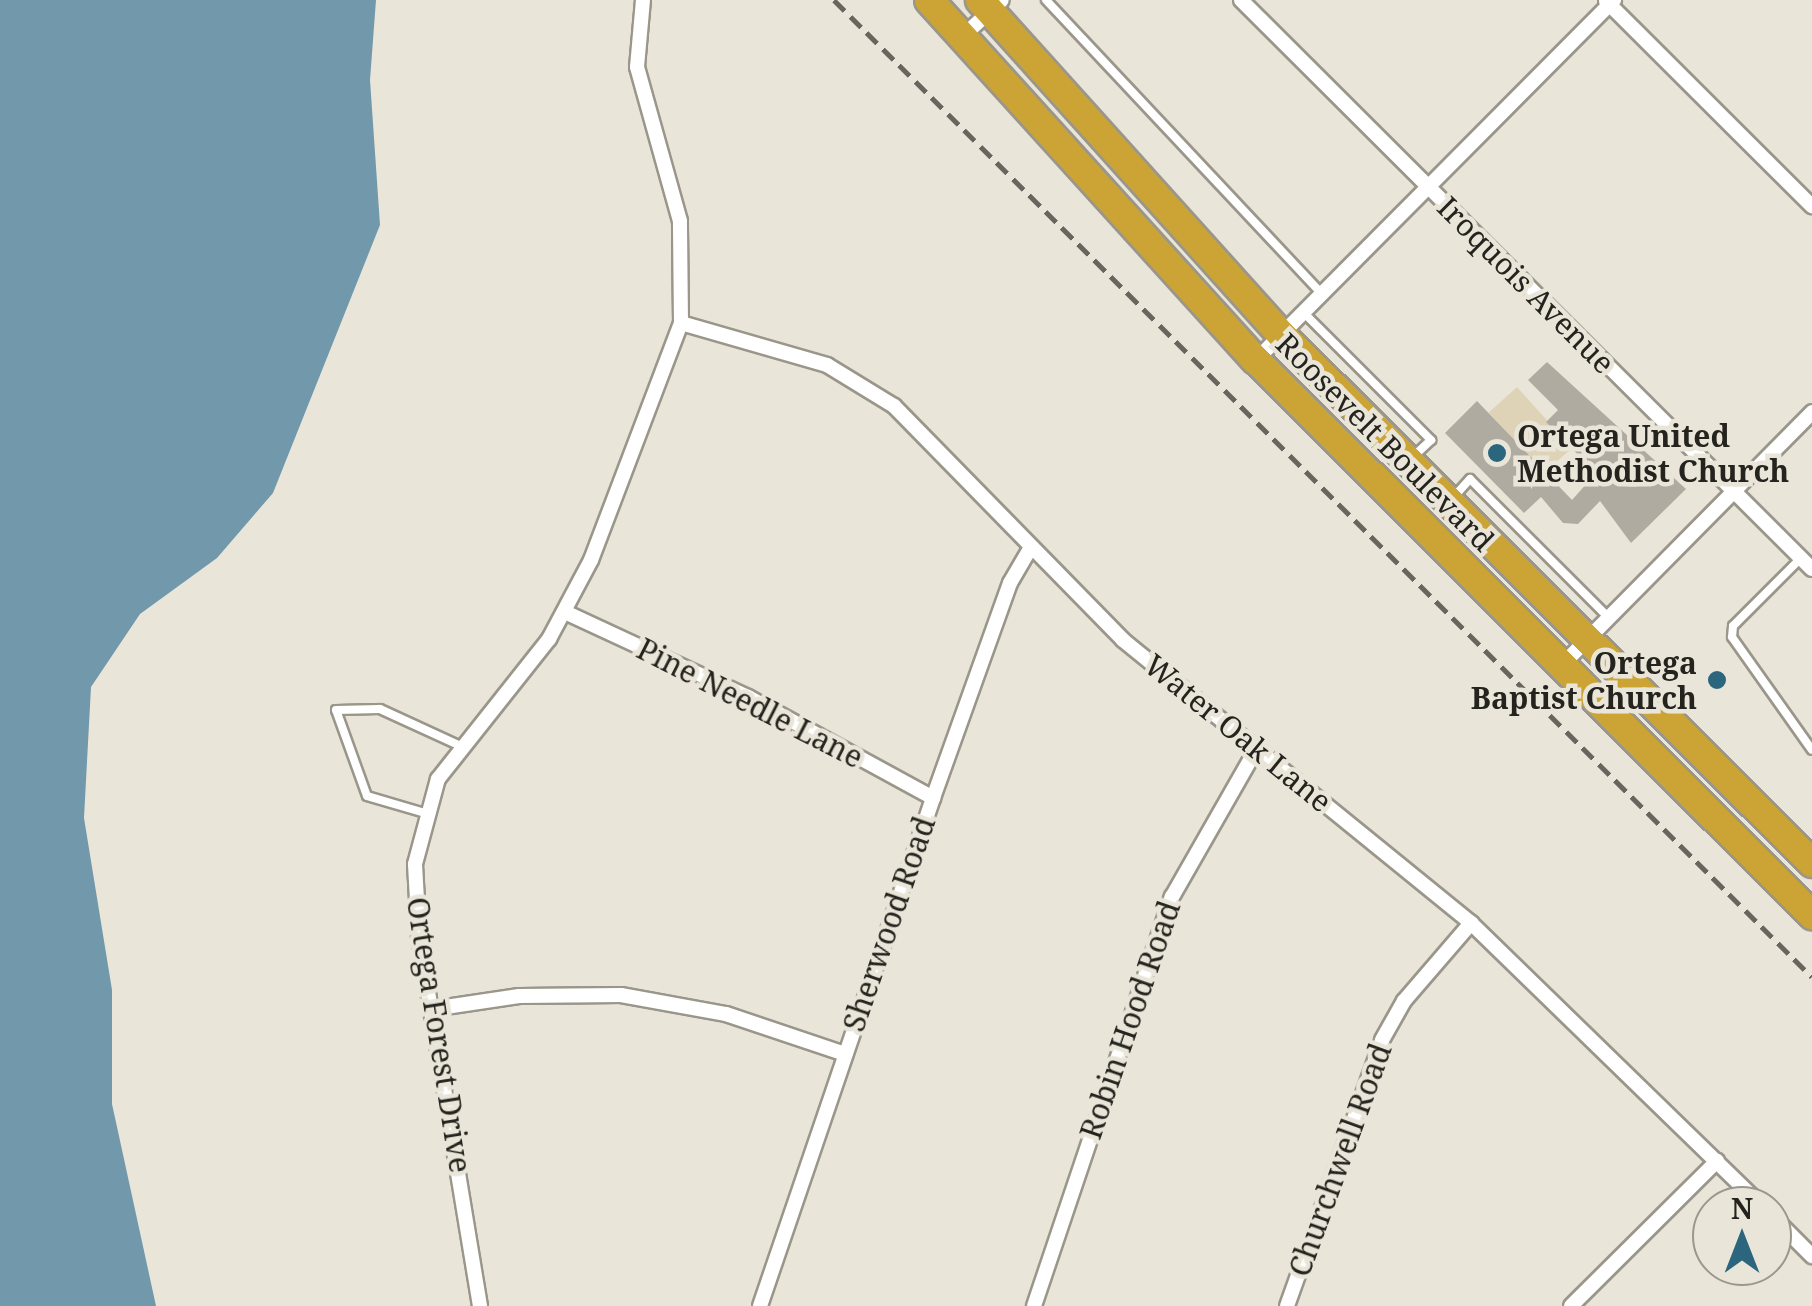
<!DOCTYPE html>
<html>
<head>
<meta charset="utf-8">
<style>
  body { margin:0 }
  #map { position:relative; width:1812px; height:1306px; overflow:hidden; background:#eae5d9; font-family:"Noto Serif",serif }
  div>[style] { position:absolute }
  .green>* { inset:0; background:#dfd3b7; transform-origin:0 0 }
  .water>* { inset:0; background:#7198ab }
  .building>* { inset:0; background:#b0aba0 }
  .roads { filter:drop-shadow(2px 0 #9a968a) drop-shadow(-2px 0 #9a968a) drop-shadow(0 2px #9a968a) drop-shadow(0 -2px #9a968a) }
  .lane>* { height:8px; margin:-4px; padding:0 4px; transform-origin:4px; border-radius:4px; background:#fff }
  .street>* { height:14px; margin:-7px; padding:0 7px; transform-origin:7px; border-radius:7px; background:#fff }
  .highway>* { height:28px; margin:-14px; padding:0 14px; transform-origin:14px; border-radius:14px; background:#cca436 }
  .rail>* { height:5px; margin-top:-2.5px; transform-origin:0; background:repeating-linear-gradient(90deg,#68655e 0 15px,transparent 0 23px) }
  .dots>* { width:28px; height:28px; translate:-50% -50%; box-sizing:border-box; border:5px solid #eae5d9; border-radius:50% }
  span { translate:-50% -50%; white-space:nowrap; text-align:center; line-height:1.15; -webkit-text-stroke:9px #eae5d9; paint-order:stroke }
  .street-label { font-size:30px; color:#25231e }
  .poi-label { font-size:30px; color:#25231e; font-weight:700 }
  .left { translate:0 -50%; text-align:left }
  .right { translate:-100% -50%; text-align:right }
  .north { position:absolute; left:1692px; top:1186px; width:100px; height:100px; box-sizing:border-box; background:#eae5d9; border:2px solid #9b978e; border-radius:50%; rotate:0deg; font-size:28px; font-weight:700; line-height:40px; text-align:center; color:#25231e }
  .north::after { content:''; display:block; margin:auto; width:35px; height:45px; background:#2b657e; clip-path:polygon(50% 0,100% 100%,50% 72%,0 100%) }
</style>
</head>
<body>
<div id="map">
  <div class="green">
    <div style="left:1517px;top:387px;width:82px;height:38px;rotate:48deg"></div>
  </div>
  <div class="water">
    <div style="clip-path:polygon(0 0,376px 0,370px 80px,380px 225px,273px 493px,217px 558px,140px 614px,91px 687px,84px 818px,112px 990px,112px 1104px,156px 1306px,0 1306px)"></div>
  </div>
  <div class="building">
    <div style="clip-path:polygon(1547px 362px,1686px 489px,1631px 543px,1600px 501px,1578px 524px,1563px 523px,1541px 497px,1524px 513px,1445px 433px,1477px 401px,1572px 500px,1596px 473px,1546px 422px,1558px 410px,1528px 380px)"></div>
  </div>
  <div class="roads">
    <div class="lane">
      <div style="left:1046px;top:0;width:403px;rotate:46.8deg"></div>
      <div style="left:1304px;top:313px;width:180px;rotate:45deg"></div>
      <div style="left:1431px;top:440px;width:26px;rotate:137deg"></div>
      <div style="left:1452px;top:499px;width:27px;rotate:-48deg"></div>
      <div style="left:1470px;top:479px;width:194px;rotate:45deg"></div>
      <div style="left:1801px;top:558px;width:96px;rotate:135deg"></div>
      <div style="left:1733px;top:626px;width:11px;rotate:95deg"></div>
      <div style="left:1732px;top:637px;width:138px;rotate:54.7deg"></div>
      <div style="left:425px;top:813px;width:60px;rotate:-163.7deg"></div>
      <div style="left:367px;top:796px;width:91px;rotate:-109.8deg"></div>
      <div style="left:336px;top:710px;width:44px;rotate:-1.3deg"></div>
      <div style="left:380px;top:709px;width:89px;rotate:24.6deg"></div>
    </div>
    <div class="street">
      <div style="left:1241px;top:0;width:806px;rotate:44.9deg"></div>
      <div style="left:1606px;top:1px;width:291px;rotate:44.9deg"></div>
      <div style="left:962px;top:37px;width:54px;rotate:-42.8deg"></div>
      <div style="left:681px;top:323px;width:152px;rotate:16deg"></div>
      <div style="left:827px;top:365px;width:79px;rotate:31.5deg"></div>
      <div style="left:894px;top:406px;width:327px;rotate:45.6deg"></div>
      <div style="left:1123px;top:640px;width:449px;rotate:39.1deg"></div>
      <div style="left:1471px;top:923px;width:406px;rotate:44.2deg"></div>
      <div style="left:1256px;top:360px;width:508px;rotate:-45.16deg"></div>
      <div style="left:565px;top:612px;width:202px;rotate:24.9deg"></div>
      <div style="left:748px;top:697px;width:211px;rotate:28.6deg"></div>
      <div style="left:1562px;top:665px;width:356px;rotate:-45.3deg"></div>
      <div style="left:432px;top:1009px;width:88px;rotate:-8.5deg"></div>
      <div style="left:519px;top:996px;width:102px;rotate:-0.6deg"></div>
      <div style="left:621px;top:995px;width:107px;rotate:10.3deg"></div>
      <div style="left:726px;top:1014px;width:126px;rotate:18.6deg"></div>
      <div style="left:1772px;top:1216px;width:57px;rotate:45deg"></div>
      <div style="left:480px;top:1306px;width:375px;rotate:-99.4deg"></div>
      <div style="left:419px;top:936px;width:72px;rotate:-93.2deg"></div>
      <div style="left:415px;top:864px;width:88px;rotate:-74.9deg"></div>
      <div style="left:438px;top:779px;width:179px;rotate:-51.6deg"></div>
      <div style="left:549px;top:639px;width:89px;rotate:-62deg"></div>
      <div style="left:591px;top:560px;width:254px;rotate:-69.2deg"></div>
      <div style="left:681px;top:323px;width:102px;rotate:-90.6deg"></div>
      <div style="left:680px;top:221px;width:160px;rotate:-105.6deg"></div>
      <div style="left:637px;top:67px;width:67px;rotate:-84.9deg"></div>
      <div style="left:760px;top:1306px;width:537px;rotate:-71.19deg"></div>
      <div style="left:933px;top:798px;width:228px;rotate:-70.3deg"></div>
      <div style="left:1010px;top:583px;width:42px;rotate:-59.7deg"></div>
      <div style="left:1034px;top:1306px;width:432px;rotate:-71.4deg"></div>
      <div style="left:1172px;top:897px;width:172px;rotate:-60.3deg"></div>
      <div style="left:1287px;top:1306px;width:282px;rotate:-70.3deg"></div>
      <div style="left:1382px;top:1040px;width:45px;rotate:-60.6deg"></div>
      <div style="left:1404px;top:1001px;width:103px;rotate:-49.3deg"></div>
      <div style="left:1571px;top:1306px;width:206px;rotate:-44.8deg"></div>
    </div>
    <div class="highway">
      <div style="left:929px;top:0;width:486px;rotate:47.8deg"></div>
      <div style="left:1256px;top:360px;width:786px;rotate:44.95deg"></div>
      <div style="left:980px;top:0;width:451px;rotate:48deg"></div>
      <div style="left:1282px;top:335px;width:748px;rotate:44.89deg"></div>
    </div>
  </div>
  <div class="rail">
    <div style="left:834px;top:0;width:1382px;rotate:44.97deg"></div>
  </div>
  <div class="dots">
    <div style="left:1497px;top:453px;background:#2b657e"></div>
    <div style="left:1717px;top:680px;background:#2b657e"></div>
  </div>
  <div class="street-label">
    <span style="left:1526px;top:285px;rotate:45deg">Iroquois Avenue</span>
    <span style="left:1385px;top:442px;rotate:45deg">Roosevelt Boulevard</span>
    <span style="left:750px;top:703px;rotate:27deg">Pine Needle Lane</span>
    <span style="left:1238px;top:733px;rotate:39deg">Water Oak Lane</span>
    <span style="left:889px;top:924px;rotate:-71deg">Sherwood Road</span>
    <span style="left:1130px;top:1020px;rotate:-71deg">Robin Hood Road</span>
    <span style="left:439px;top:1035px;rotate:81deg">Ortega Forest Drive</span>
    <span style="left:1340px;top:1160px;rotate:-70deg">Churchwell Road</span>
  </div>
  <div class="poi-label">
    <span class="left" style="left:1517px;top:453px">Ortega United<br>Methodist Church</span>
    <span class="right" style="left:1697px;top:680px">Ortega<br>Baptist Church</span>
  </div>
  <div class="north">N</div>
</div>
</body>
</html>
